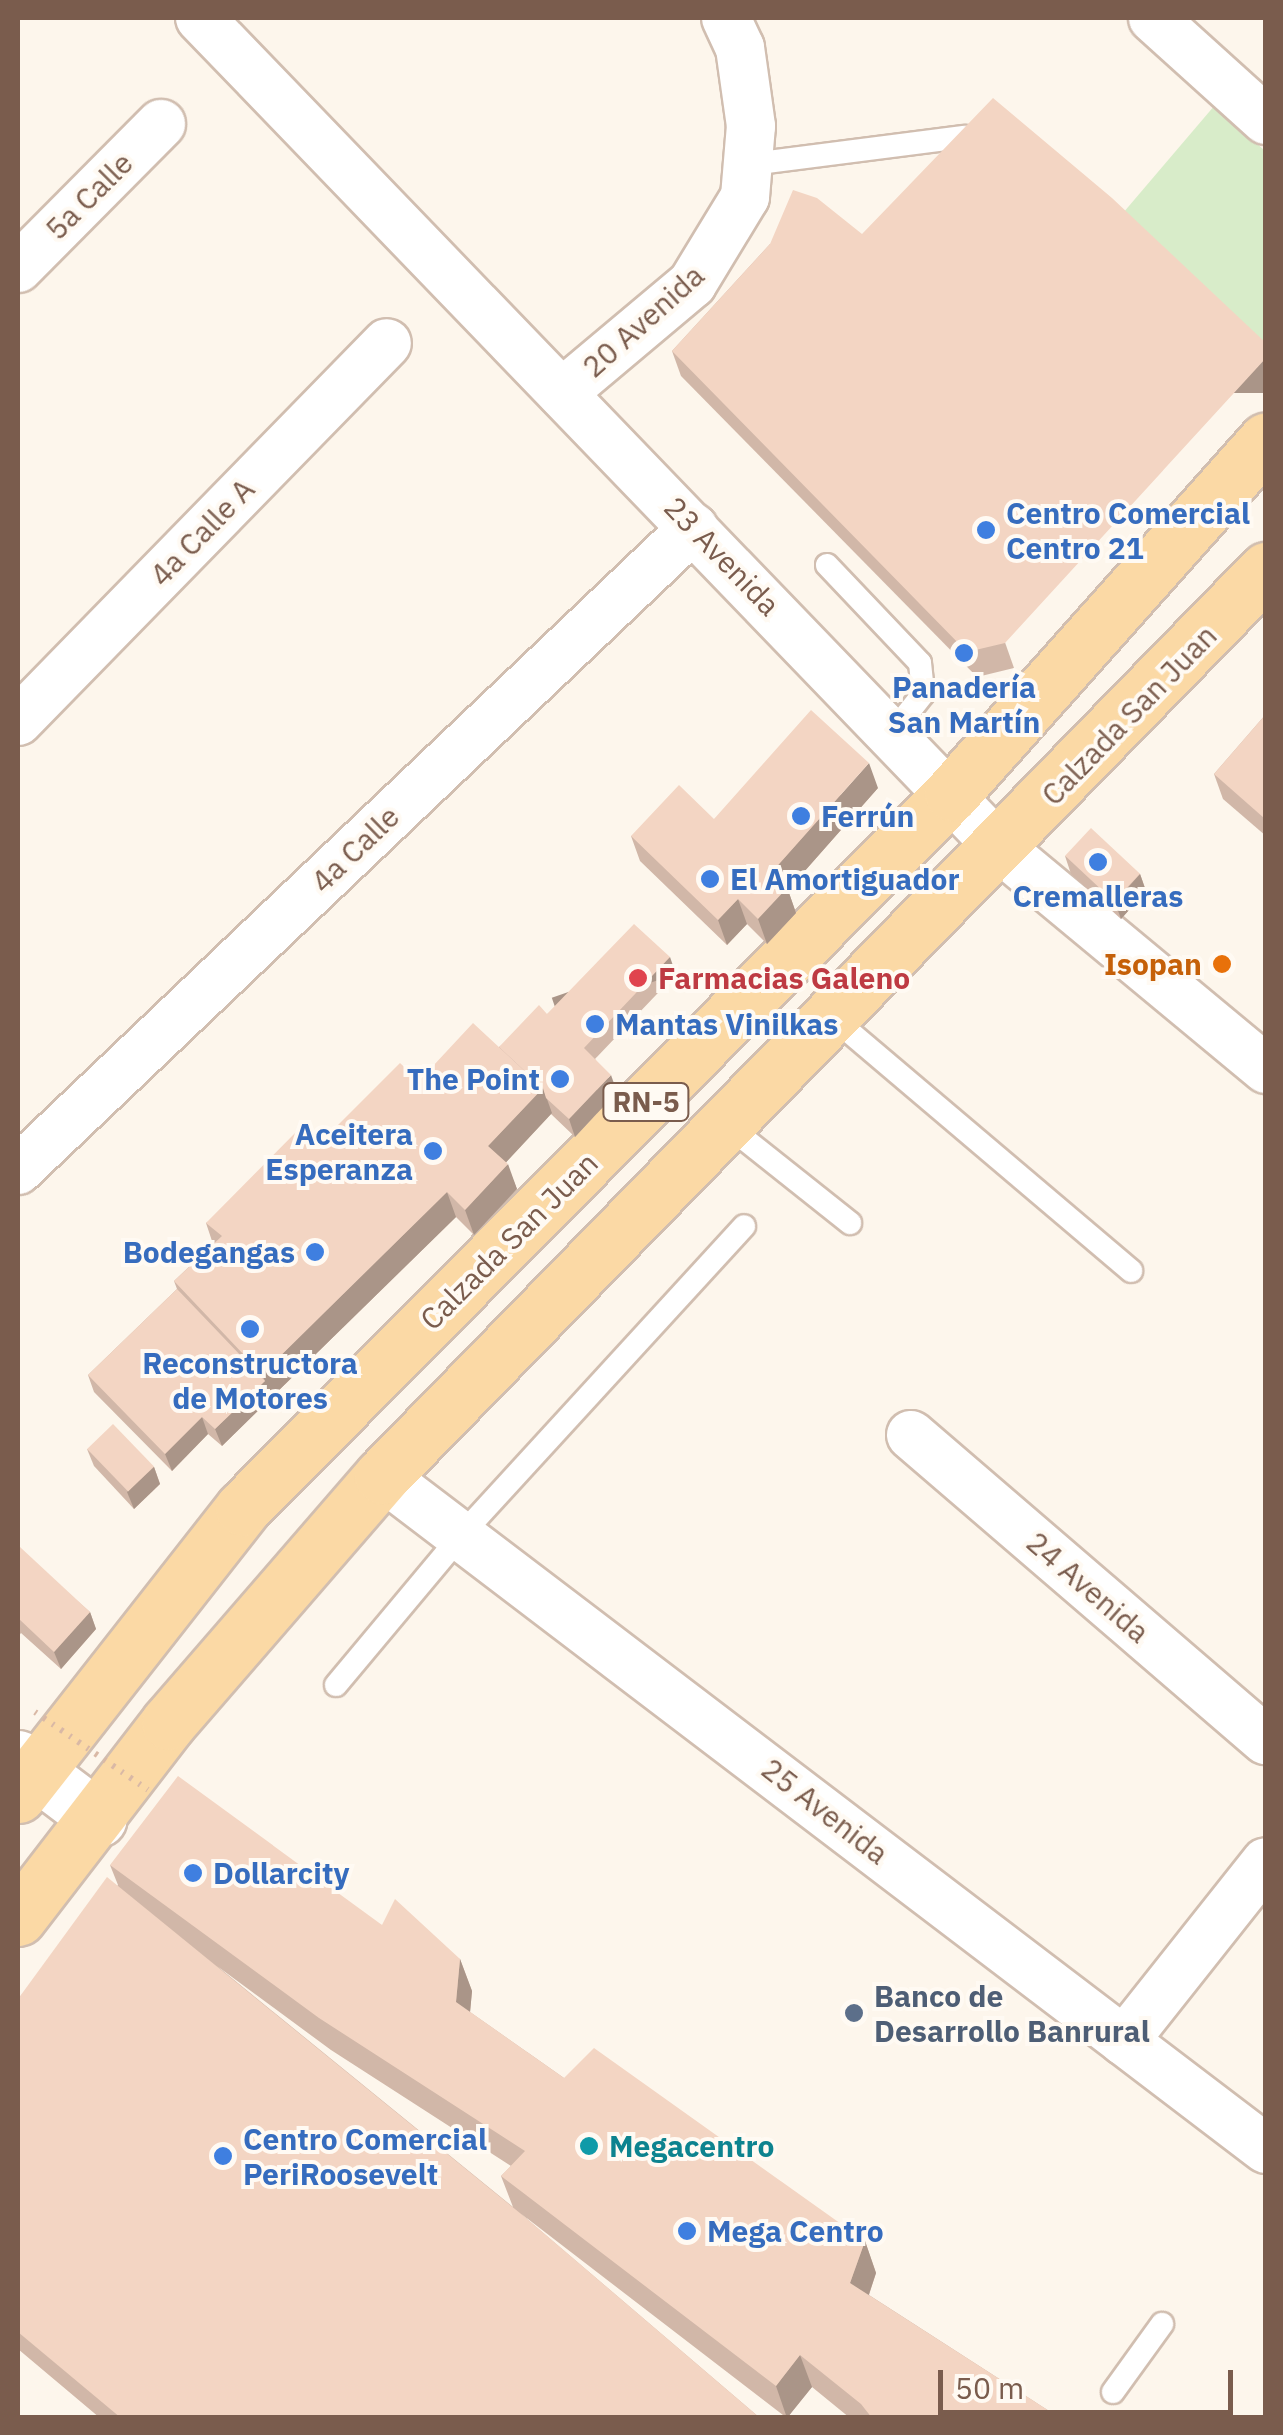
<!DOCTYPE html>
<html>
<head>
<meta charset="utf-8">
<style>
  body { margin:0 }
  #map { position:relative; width:1283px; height:2435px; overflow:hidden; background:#fdf6ec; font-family:"IBM Plex Sans",sans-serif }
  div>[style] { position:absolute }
  .green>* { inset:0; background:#d8ecc9 }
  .roads { filter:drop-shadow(2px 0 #d1beb0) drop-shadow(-2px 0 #d1beb0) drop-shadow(0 2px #d1beb0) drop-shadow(0 -2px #d1beb0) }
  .lane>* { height:22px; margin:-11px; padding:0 11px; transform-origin:11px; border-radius:11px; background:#fff }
  .street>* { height:48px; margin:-24px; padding:0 24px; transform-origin:24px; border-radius:24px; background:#fff }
  .secondary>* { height:55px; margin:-27.5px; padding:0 27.5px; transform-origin:27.5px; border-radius:27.5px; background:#fff }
  .primary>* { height:55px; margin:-27.5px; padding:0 27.5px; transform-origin:27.5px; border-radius:27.5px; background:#fbd9a5 }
  .path-bridge>* { height:6px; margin-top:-3px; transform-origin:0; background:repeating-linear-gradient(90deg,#d9b8a5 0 2.5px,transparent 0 10.5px) }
  .wall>* { inset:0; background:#d1b7a8 }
  .shaded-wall>* { inset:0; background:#aa9588; transform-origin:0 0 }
  .building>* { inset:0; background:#f3d5c3; transform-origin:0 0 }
  .dots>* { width:28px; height:28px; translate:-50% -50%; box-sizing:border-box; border:5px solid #fffaf3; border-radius:50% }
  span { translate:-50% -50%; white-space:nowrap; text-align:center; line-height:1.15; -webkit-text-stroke:8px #fffaf3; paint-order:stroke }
  .shield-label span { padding:2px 8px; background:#fffaf3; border:2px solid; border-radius:8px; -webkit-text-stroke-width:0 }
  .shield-label { font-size:28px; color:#7a5c4d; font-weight:700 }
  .street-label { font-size:30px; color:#7a5c4d }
  .shop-label { font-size:30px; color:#366cbe; font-weight:700 }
  .left { translate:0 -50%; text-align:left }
  .right { translate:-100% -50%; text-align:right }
  .food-label { font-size:30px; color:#c56008; font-weight:700 }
  .health-label { font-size:30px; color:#be3a42; font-weight:700 }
  .service-label { font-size:30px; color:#4e5e75; font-weight:700 }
  .culture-label { font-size:30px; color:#0d838f; font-weight:700 }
  .frame { position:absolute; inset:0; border:20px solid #7a5c4d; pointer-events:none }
  .scale { position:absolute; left:938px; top:2370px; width:295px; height:45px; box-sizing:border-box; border:5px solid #7a5c4d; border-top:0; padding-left:12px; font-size:30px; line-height:35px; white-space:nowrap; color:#7a5c4d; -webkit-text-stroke:8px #fffaf3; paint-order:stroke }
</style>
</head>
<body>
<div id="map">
  <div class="green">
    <div style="clip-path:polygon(1215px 105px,1265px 151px,1265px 347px,1123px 213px)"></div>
  </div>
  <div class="roads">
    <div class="lane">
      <div style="left:752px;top:164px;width:214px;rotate:-7.3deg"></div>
      <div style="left:827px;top:565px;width:135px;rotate:46.5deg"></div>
      <div style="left:920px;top:663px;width:31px;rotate:84deg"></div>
      <div style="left:923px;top:694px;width:48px;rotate:128.3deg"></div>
      <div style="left:833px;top:1018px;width:391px;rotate:40.3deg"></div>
      <div style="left:728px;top:1126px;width:156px;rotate:38.5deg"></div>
      <div style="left:336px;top:1685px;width:198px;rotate:-50.1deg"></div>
      <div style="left:463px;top:1533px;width:416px;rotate:-47.5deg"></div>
      <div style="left:1113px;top:2392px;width:84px;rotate:-54.2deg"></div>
    </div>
    <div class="street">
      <div style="left:200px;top:18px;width:1153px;rotate:46.05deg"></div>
      <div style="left:1000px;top:848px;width:346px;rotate:39.7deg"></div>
      <div style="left:1153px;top:18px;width:152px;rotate:42.1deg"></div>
      <div style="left:18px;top:268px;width:203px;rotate:-45.2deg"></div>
      <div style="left:562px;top:393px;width:170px;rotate:-40deg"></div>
      <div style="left:692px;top:284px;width:102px;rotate:-58.7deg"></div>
      <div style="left:745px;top:197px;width:71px;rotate:-85.2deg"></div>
      <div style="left:751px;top:126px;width:79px;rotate:-98deg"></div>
      <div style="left:740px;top:48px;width:33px;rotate:-115deg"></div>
      <div style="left:18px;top:721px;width:528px;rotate:-45.69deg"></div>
      <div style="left:18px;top:1170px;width:932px;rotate:-43.56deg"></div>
      <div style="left:911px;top:1435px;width:468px;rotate:40.7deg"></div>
      <div style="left:382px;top:1476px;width:1111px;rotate:37.28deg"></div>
      <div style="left:1124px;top:2041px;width:228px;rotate:-51.6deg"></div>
    </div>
    <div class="secondary">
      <div style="left:18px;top:1758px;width:101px;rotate:37deg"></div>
    </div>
    <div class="primary">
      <div style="left:18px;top:1795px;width:365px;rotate:-51.9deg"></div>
      <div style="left:243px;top:1508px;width:1007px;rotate:-45.24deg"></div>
      <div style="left:952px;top:793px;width:472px;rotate:-48.3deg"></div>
      <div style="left:18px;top:1918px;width:247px;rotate:-52.4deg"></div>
      <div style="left:169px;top:1722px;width:325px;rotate:-49.1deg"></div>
      <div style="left:382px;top:1476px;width:1266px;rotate:-45.7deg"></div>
    </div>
  </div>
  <div class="path-bridge">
    <div style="left:35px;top:1712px;width:137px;rotate:34.6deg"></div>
  </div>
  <div class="wall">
    <div style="clip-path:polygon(862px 234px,1014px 668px,977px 677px,681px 376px,672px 351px,770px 244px)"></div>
    <div style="clip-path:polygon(1266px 714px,1266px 836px,1223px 799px,1214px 774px)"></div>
    <div style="clip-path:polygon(878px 788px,788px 890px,796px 913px,767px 944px,747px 924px,727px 945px,640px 861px,631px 836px,714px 819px)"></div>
    <div style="clip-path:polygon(1065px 856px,1140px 874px,1146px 891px,1121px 919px,1071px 874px)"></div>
    <div style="clip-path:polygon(676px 974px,595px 1059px,617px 1092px,575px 1137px,551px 1114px,506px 1162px,517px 1189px,474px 1235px,456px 1217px,222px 1446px,208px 1434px,172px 1471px,94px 1392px,88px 1375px,177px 1289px,174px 1281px,213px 1244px,206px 1223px,319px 1144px,419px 1081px,499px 1047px,547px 1014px)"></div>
    <div style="clip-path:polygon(87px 1449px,154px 1467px,160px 1484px,134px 1509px,94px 1466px)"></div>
    <div style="clip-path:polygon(18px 1549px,90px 1612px,96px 1629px,61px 1669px,21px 1633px,18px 1637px)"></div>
    <div style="clip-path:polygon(evenodd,110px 1865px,382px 1925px,460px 1959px,472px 1991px,470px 2012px,564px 2078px,865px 2241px,876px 2273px,869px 2295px,1060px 2418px,850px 2418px,812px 2387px,787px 2418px,520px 2213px,760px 2418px,100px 2418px,18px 2349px,18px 1999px,118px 1885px,110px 1865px,217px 1966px,331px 2050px,511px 2166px,501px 2176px,513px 2207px,217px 1966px)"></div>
  </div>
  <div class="shaded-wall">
    <div style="left:1266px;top:358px;width:35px;height:386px;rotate:90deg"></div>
    <div style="clip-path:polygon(869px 763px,878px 788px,788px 890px,796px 913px,767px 944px,758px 919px,771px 873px)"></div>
    <div style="clip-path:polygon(1140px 874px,1146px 891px,1121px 919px,1115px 902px)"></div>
    <div style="clip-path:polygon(738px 899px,747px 924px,727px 945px,718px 920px)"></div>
    <div style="left:670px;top:957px;width:18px;height:125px;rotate:71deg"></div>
    <div style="clip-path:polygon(611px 1075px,617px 1092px,575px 1137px,569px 1119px)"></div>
    <div style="clip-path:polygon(543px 1088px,552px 1113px,498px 1171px,488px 1146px)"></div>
    <div style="clip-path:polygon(508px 1164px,517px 1189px,474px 1235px,465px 1210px)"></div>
    <div style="clip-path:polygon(447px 1192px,456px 1217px,222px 1446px,215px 1429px,265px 1381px,262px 1374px)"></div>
    <div style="clip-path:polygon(202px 1417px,208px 1434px,172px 1471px,165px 1454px)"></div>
    <div style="clip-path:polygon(154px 1467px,160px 1484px,134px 1509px,127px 1492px)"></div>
    <div style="clip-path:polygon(90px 1612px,96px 1629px,61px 1669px,54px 1652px)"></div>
    <div style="clip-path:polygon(460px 1959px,472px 1991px,468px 2034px,456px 2002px)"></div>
    <div style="clip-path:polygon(865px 2241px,876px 2273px,862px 2315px,850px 2283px)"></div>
    <div style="clip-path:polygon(800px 2355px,812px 2387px,787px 2418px,776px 2386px)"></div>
  </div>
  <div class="building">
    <div style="clip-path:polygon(993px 98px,1112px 198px,1266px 343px,1266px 358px,1005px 643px,967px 652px,672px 351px,770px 244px,793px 190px,817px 198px,862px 234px)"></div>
    <div style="clip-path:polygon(811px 710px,869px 763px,771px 873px,787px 888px,758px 919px,738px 899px,718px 920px,631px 836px,679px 785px,714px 819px)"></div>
    <div style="clip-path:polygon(1266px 714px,1266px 817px,1264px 818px,1214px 774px)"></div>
    <div style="left:1091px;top:828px;width:67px;height:38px;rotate:43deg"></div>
    <div style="clip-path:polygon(634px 924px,670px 957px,584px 1048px,611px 1075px,569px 1119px,546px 1098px,543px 1088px,499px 1047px,539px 1005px,547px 1014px)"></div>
    <div style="clip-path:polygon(473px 1023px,543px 1088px,488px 1146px,508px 1164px,465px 1210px,447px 1192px,262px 1374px,174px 1281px,222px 1236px,206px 1223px,301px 1127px,319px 1144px,400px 1063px,419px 1081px)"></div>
    <div style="clip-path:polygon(177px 1289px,265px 1381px,215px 1429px,202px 1417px,165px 1454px,88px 1375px)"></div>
    <div style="left:113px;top:1424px;width:59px;height:36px;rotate:46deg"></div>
    <div style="clip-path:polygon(20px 1547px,90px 1612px,54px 1652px,18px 1618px,18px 1549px)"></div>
    <div style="clip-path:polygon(178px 1776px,382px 1925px,395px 1899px,460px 1959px,456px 2002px,564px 2078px,594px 2048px,865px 2241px,850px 2283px,1060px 2418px,872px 2418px,861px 2404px,800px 2355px,776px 2386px,501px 2176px,525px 2151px,319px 2018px,110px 1865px)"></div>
    <div style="clip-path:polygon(107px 1877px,526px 2218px,760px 2418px,121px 2418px,18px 2332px,18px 1999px)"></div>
  </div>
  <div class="dots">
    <div style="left:986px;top:530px;background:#3f7fe0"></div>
    <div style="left:964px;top:653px;background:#3f7fe0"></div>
    <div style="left:801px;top:816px;background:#3f7fe0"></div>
    <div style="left:1098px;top:862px;background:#3f7fe0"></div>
    <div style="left:710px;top:879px;background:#3f7fe0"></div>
    <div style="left:1222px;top:964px;background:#e8710a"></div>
    <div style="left:638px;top:978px;background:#e0444e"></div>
    <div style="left:595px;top:1024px;background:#3f7fe0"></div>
    <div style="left:560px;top:1079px;background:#3f7fe0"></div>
    <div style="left:433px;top:1151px;background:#3f7fe0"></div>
    <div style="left:315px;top:1252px;background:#3f7fe0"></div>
    <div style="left:250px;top:1329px;background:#3f7fe0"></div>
    <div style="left:193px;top:1873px;background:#3f7fe0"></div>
    <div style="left:854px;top:2013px;background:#5c6f8a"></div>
    <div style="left:589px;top:2146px;background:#0f9aa8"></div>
    <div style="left:223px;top:2156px;background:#3f7fe0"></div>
    <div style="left:687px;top:2231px;background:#3f7fe0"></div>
  </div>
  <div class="shield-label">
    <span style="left:646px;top:1102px">RN-5</span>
  </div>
  <div class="street-label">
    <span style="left:89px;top:196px;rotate:-45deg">5a Calle</span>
    <span style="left:643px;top:321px;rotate:-42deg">20 Avenida</span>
    <span style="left:202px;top:532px;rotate:-46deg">4a Calle A</span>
    <span style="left:722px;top:556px;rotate:46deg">23 Avenida</span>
    <span style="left:1129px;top:715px;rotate:-46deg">Calzada San Juan</span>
    <span style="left:355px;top:849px;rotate:-44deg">4a Calle</span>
    <span style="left:509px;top:1241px;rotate:-45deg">Calzada San Juan</span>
    <span style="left:1088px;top:1587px;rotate:41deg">24 Avenida</span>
    <span style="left:825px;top:1811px;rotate:38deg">25 Avenida</span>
  </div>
  <div class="shop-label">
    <span class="left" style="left:1006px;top:530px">Centro Comercial<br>Centro 21</span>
    <span style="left:964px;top:704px">Panadería<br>San Martín</span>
    <span class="left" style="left:821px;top:816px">Ferrún</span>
    <span class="left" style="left:730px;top:879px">El Amortiguador</span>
    <span style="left:1098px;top:896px">Cremalleras</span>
    <span class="left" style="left:615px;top:1024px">Mantas Vinilkas</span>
    <span class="right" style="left:540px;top:1079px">The Point</span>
    <span class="right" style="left:413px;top:1151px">Aceitera<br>Esperanza</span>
    <span class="right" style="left:295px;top:1252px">Bodegangas</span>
    <span style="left:250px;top:1380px">Reconstructora<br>de Motores</span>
    <span class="left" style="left:213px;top:1873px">Dollarcity</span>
    <span class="left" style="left:243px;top:2156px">Centro Comercial<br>PeriRoosevelt</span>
    <span class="left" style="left:707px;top:2231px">Mega Centro</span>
  </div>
  <div class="food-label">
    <span class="right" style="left:1202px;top:964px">Isopan</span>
  </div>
  <div class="health-label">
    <span class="left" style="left:658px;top:978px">Farmacias Galeno</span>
  </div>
  <div class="service-label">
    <span class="left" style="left:874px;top:2013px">Banco de<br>Desarrollo Banrural</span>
  </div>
  <div class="culture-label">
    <span class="left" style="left:609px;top:2146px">Megacentro</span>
  </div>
  <div class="frame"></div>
  <div class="scale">50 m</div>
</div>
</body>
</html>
